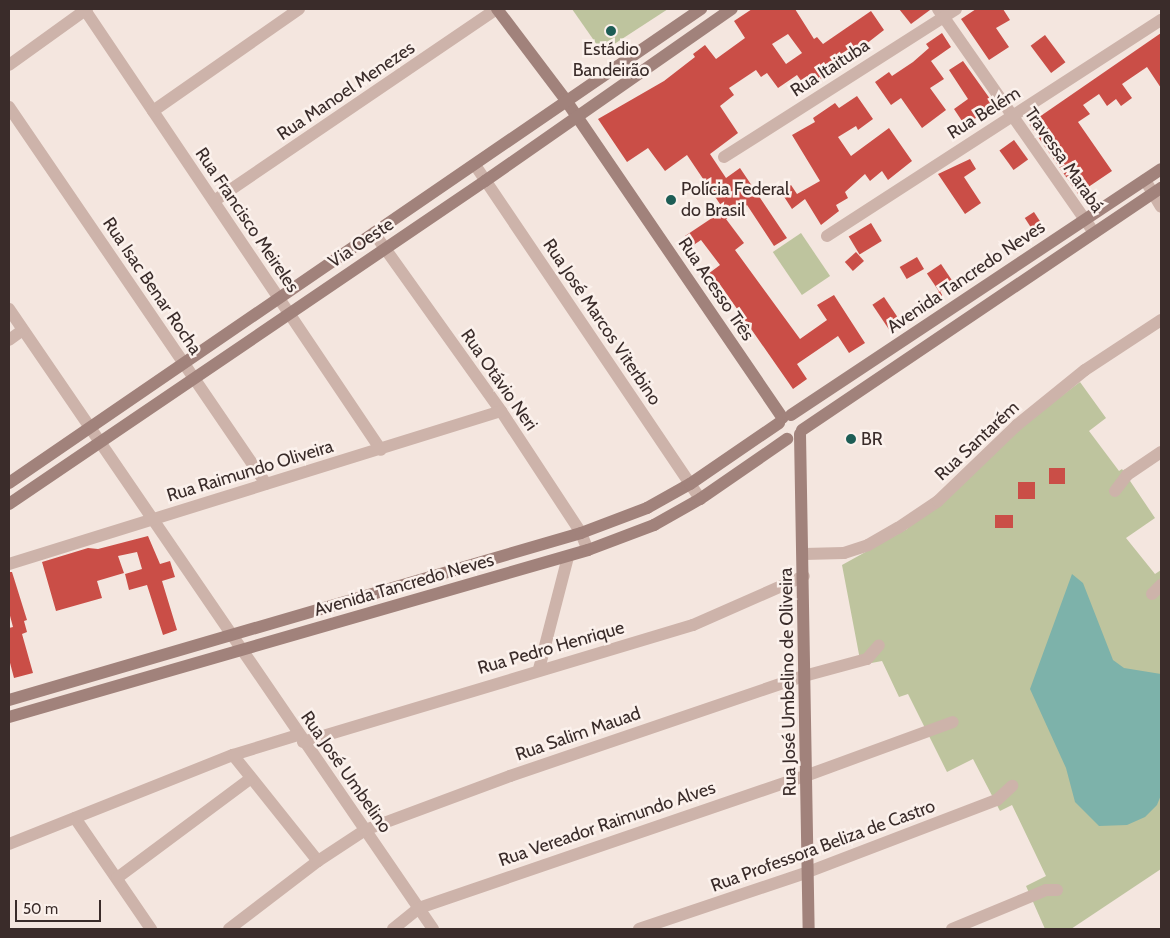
<!DOCTYPE html>
<html>
<head>
<meta charset="utf-8">
<style>
  body { margin:0 }
  #map { position:relative; width:1170px; height:938px; overflow:hidden; background:#f4e6df; font-family:Cabin,sans-serif }
  div>[style] { position:absolute }
  .green>* { inset:0; background:#bec49e; transform-origin:0 0 }
  .water>* { inset:0; background:#7db2aa }
  .building>* { inset:0; background:#ca4e47; transform-origin:0 0 }
  .street>* { height:12px; margin:-6px; padding:0 6px; transform-origin:6px; border-radius:6px; background:#cdb3aa }
  .secondary>* { height:12px; margin:-6px; padding:0 6px; transform-origin:6px; border-radius:6px; background:#a1827b }
  .dots>* { width:14px; height:14px; translate:-50% -50%; box-sizing:border-box; border:2px solid #fbf1ec; border-radius:50% }
  span { translate:-50% -50%; white-space:nowrap; text-align:center; line-height:1.15; -webkit-text-stroke:5px #fbf1ec; paint-order:stroke }
  .poi-label { font-size:18px; color:#3a2c2a }
  .left { translate:0 -50%; text-align:left }
  .street-label { font-size:18px; color:#3a2c2a }
  .frame { position:absolute; inset:0; border:10px solid #3a2c2a; pointer-events:none }
  .scale { position:absolute; left:15px; top:900px; width:86px; height:22px; box-sizing:border-box; border:2px solid #3a2c2a; border-top:0; padding-left:6px; font-size:15px; line-height:18px; white-space:nowrap; color:#3a2c2a; -webkit-text-stroke:4px #fbf1ec; paint-order:stroke }
</style>
</head>
<body>
<div id="map">
  <div class="green">
    <div style="clip-path:polygon(572px 9px,668px 9px,602px 52px)"></div>
    <div style="left:801px;top:233px;width:52px;height:34px;rotate:56deg"></div>
    <div style="clip-path:polygon(1080px 382px,1106px 418px,1089px 431px,1119px 471px,1122px 469px,1155px 518px,1126px 538px,1155px 574px,1161px 570px,1161px 869px,1071px 929px,1045px 929px,1026px 886px,1046px 876px,1012px 805px,1000px 811px,973px 759px,947px 772px,908px 694px,899px 697px,882px 661px,861px 665px,842px 565px,907px 529px,1016px 430px)"></div>
  </div>
  <div class="water">
    <div style="clip-path:polygon(1072px 574px,1083px 583px,1113px 660px,1124px 668px,1161px 674px,1161px 795px,1157px 805px,1145px 817px,1127px 825px,1099px 826px,1075px 802px,1066px 768px,1030px 689px)"></div>
  </div>
  <div class="building">
    <div style="clip-path:polygon(evenodd,752px 9px,795px 9px,814px 39px,817px 37px,823px 44px,871px 11px,884px 30px,820px 80px,815px 73px,802px 82px,797px 75px,778px 88px,767px 73px,761px 77px,756px 70px,729px 88px,734px 95px,720px 106px,738px 133px,710px 154px,726px 178px,740px 168px,787px 238px,774px 246px,747px 205px,726px 219px,744px 243px,735px 250px,800px 339px,827px 320px,817px 305px,834px 295px,865px 343px,849px 353px,838px 336px,797px 364px,807px 379px,793px 389px,719px 283px,716px 285px,708px 274px,720px 265px,701px 240px,692px 246px,685px 236px,724px 210px,687px 155px,665px 171px,648px 148px,627px 162px,598px 119px,664px 81px,695px 57px,693px 54px,705px 45px,716px 59px,745px 38px,734px 21px,752px 9px,788px 34px,802px 53px,786px 64px,772px 44px,788px 34px)"></div>
    <div style="clip-path:polygon(899px 9px,930px 9px,930px 10px,911px 24px)"></div>
    <div style="clip-path:polygon(976px 9px,1003px 9px,1010px 20px,996px 28px,1009px 47px,989px 60px,961px 19px)"></div>
    <div style="clip-path:polygon(942px 33px,951px 47px,931px 61px,944px 79px,930px 88px,946px 110px,922px 128px,901px 98px,891px 105px,875px 82px,889px 72px,892px 76px,913px 62px,929px 48px,926px 44px)"></div>
    <div style="clip-path:polygon(1161px 33px,1161px 88px,1147px 67px,1122px 84px,1132px 98px,1121px 106px,1116px 99px,1107px 106px,1099px 94px,1083px 105px,1090px 114px,1078px 122px,1112px 171px,1078px 194px,1029px 124px)"></div>
    <div style="left:1045px;top:35px;width:34px;height:18px;rotate:53deg"></div>
    <div style="clip-path:polygon(963px 61px,998px 110px,983px 120px,980px 116px,964px 124px,954px 109px,968px 99px,949px 70px)"></div>
    <div style="clip-path:polygon(857px 96px,873px 119px,858px 130px,856px 126px,838px 137px,851px 156px,889px 128px,912px 161px,888px 180px,882px 171px,870px 181px,865px 174px,845px 192px,848px 198px,836px 205px,839px 211px,821px 225px,805px 199px,792px 209px,781px 192px,791px 185px,797px 194px,820px 181px,792px 135px,815px 122px,813px 118px,835px 103px,839px 108px)"></div>
    <div style="left:1014px;top:140px;width:24px;height:18px;rotate:54deg"></div>
    <div style="clip-path:polygon(970px 159px,976px 169px,964px 177px,981px 203px,965px 214px,938px 174px)"></div>
    <div style="left:1034px;top:212px;width:20px;height:11px;rotate:57deg"></div>
    <div style="left:871px;top:223px;width:21px;height:26px;rotate:59deg"></div>
    <div style="left:856px;top:252px;width:12px;height:15px;rotate:48deg"></div>
    <div style="left:917px;top:257px;width:14px;height:20px;rotate:60deg"></div>
    <div style="left:941px;top:264px;width:22px;height:17px;rotate:56deg"></div>
    <div style="left:940px;top:291px;width:11px;height:14px;rotate:63deg"></div>
    <div style="left:884px;top:297px;width:34px;height:14px;rotate:56deg"></div>
    <div style="left:1049px;top:468px;width:16px;height:16px"></div>
    <div style="left:1018px;top:482px;width:17px;height:17px"></div>
    <div style="left:995px;top:515px;width:18px;height:13px"></div>
    <div style="clip-path:polygon(148px 536px,160px 564px,170px 561px,175px 577px,162px 581px,177px 630px,163px 635px,147px 585px,129px 590px,125px 574px,142px 569px,137px 552px,118px 556px,124px 573px,97px 581px,102px 598px,56px 611px,42px 562px,88px 548px,98px 549px)"></div>
    <div style="clip-path:polygon(9px 572px,12px 572px,27px 620px,24px 621px,27px 632px,22px 634px,33px 673px,14px 678px,9px 659px,9px 628px,13px 627px,9px 612px)"></div>
  </div>
  <div class="street">
    <div style="left:938px;top:9px;width:273px;rotate:55.1deg"></div>
    <div style="left:85px;top:10px;width:530px;rotate:56.07deg"></div>
    <div style="left:9px;top:65px;width:96px;rotate:-35.7deg"></div>
    <div style="left:9px;top:107px;width:456px;rotate:55.7deg"></div>
    <div style="left:153px;top:111px;width:178px;rotate:-34.9deg"></div>
    <div style="left:724px;top:157px;width:275px;rotate:-32.5deg"></div>
    <div style="left:475px;top:165px;width:403px;rotate:56deg"></div>
    <div style="left:1145px;top:180px;width:31px;rotate:59deg"></div>
    <div style="left:214px;top:201px;width:342px;rotate:-34.2deg"></div>
    <div style="left:374px;top:233px;width:219px;rotate:54.5deg"></div>
    <div style="left:501px;top:411px;width:146px;rotate:56.7deg"></div>
    <div style="left:581px;top:533px;width:18px;rotate:68deg"></div>
    <div style="left:827px;top:236px;width:398px;rotate:-32.9deg"></div>
    <div style="left:9px;top:309px;width:751px;rotate:55.63deg"></div>
    <div style="left:9px;top:340px;width:17px;rotate:-36deg"></div>
    <div style="left:1115px;top:491px;width:20px;rotate:-53deg"></div>
    <div style="left:1127px;top:475px;width:41px;rotate:-34.1deg"></div>
    <div style="left:804px;top:554px;width:40px;rotate:-1.4deg"></div>
    <div style="left:844px;top:553px;width:25px;rotate:-18deg"></div>
    <div style="left:868px;top:545px;width:34px;rotate:-30deg"></div>
    <div style="left:898px;top:528px;width:48px;rotate:-34deg"></div>
    <div style="left:938px;top:501px;width:110px;rotate:-43.9deg"></div>
    <div style="left:1017px;top:425px;width:87px;rotate:-39deg"></div>
    <div style="left:1085px;top:370px;width:91px;rotate:-33.3deg"></div>
    <div style="left:9px;top:564px;width:515px;rotate:-17.27deg"></div>
    <div style="left:1152px;top:594px;width:13px;rotate:-45deg"></div>
    <div style="left:539px;top:669px;width:116px;rotate:-75.5deg"></div>
    <div style="left:303px;top:742px;width:407px;rotate:-16.7deg"></div>
    <div style="left:693px;top:625px;width:121px;rotate:-23.8deg"></div>
    <div style="left:233px;top:755px;width:136px;rotate:51.3deg"></div>
    <div style="left:75px;top:818px;width:135px;rotate:55.6deg"></div>
    <div style="left:9px;top:844px;width:241px;rotate:-21.7deg"></div>
    <div style="left:233px;top:755px;width:68px;rotate:-17.1deg"></div>
    <div style="left:117px;top:878px;width:167px;rotate:-36.7deg"></div>
    <div style="left:229px;top:929px;width:112px;rotate:-37.4deg"></div>
    <div style="left:318px;top:861px;width:56px;rotate:-33.4deg"></div>
    <div style="left:365px;top:830px;width:155px;rotate:-20.4deg"></div>
    <div style="left:510px;top:776px;width:311px;rotate:-18.8deg"></div>
    <div style="left:804px;top:676px;width:65px;rotate:-15.1deg"></div>
    <div style="left:867px;top:659px;width:18px;rotate:-49deg"></div>
    <div style="left:393px;top:929px;width:33px;rotate:-39deg"></div>
    <div style="left:419px;top:908px;width:411px;rotate:-18.9deg"></div>
    <div style="left:808px;top:775px;width:154px;rotate:-20.1deg"></div>
    <div style="left:639px;top:929px;width:178px;rotate:-18.6deg"></div>
    <div style="left:808px;top:872px;width:202px;rotate:-20.9deg"></div>
    <div style="left:997px;top:800px;width:21px;rotate:-43deg"></div>
    <div style="left:952px;top:929px;width:102px;rotate:-22.5deg"></div>
    <div style="left:1046px;top:890px;width:11px"></div>
  </div>
  <div class="secondary">
    <div style="left:497px;top:9px;width:113px;rotate:52.9deg"></div>
    <div style="left:565px;top:99px;width:386px;rotate:55.7deg"></div>
    <div style="left:791px;top:415px;width:444px;rotate:-33.6deg"></div>
    <div style="left:802px;top:430px;width:433px;rotate:-34deg"></div>
    <div style="left:800px;top:434px;width:495px;rotate:89deg"></div>
    <div style="left:9px;top:483px;width:839px;rotate:-34.41deg"></div>
    <div style="left:9px;top:504px;width:575px;rotate:-34.16deg"></div>
    <div style="left:485px;top:181px;width:301px;rotate:-34.9deg"></div>
    <div style="left:9px;top:700px;width:596px;rotate:-16.28deg"></div>
    <div style="left:581px;top:533px;width:71px;rotate:-20.7deg"></div>
    <div style="left:647px;top:508px;width:49px;rotate:-29.2deg"></div>
    <div style="left:690px;top:484px;width:108px;rotate:-34.4deg"></div>
    <div style="left:9px;top:717px;width:603px;rotate:-16.09deg"></div>
    <div style="left:588px;top:550px;width:71px;rotate:-20.7deg"></div>
    <div style="left:654px;top:525px;width:53px;rotate:-29.5deg"></div>
    <div style="left:700px;top:499px;width:106px;rotate:-34.6deg"></div>
  </div>
  <div class="dots">
    <div style="left:611px;top:31px;background:#1d5d55"></div>
    <div style="left:671px;top:200px;background:#1d5d55"></div>
    <div style="left:851px;top:439px;background:#1d5d55"></div>
  </div>
  <div class="poi-label">
    <span style="left:611px;top:60px">Estádio<br>Bandeirão</span>
    <span class="left" style="left:681px;top:200px">Polícia Federal<br>do Brasil</span>
    <span class="left" style="left:861px;top:439px">BR</span>
  </div>
  <div class="street-label">
    <span style="left:830px;top:68px;rotate:-33deg">Rua Itaituba</span>
    <span style="left:346px;top:91px;rotate:-34deg">Rua Manoel Menezes</span>
    <span style="left:984px;top:113px;rotate:-32deg">Rua Belém</span>
    <span style="left:1064px;top:160px;rotate:55deg">Travessa Marabá</span>
    <span style="left:247px;top:220px;rotate:56deg">Rua Francisco Meireles</span>
    <span style="left:361px;top:243px;rotate:-34deg">Via Oeste</span>
    <span style="left:966px;top:277px;rotate:-34deg">Avenida Tancredo Neves</span>
    <span style="left:152px;top:286px;rotate:56deg">Rua Isac Benar Rocha</span>
    <span style="left:716px;top:289px;rotate:56deg">Rua Acesso Três</span>
    <span style="left:602px;top:322px;rotate:56deg">Rua José Marcos Viterbino</span>
    <span style="left:499px;top:380px;rotate:55deg">Rua Otávio Neri</span>
    <span style="left:977px;top:441px;rotate:-43deg">Rua Santarém</span>
    <span style="left:250px;top:471px;rotate:-17deg">Rua Raimundo Oliveira</span>
    <span style="left:404px;top:585px;rotate:-16deg">Avenida Tancredo Neves</span>
    <span style="left:551px;top:648px;rotate:-16deg">Rua Pedro Henrique</span>
    <span style="left:788px;top:682px;rotate:-91deg">Rua José Umbelino de Oliveira</span>
    <span style="left:578px;top:734px;rotate:-19deg">Rua Salim Mauad</span>
    <span style="left:346px;top:772px;rotate:55deg">Rua José Umbelino</span>
    <span style="left:607px;top:824px;rotate:-19deg">Rua Vereador Raimundo Alves</span>
    <span style="left:823px;top:846px;rotate:-20deg">Rua Professora Beliza de Castro</span>
  </div>
  <div class="frame"></div>
  <div class="scale">50 m</div>
</div>
</body>
</html>
